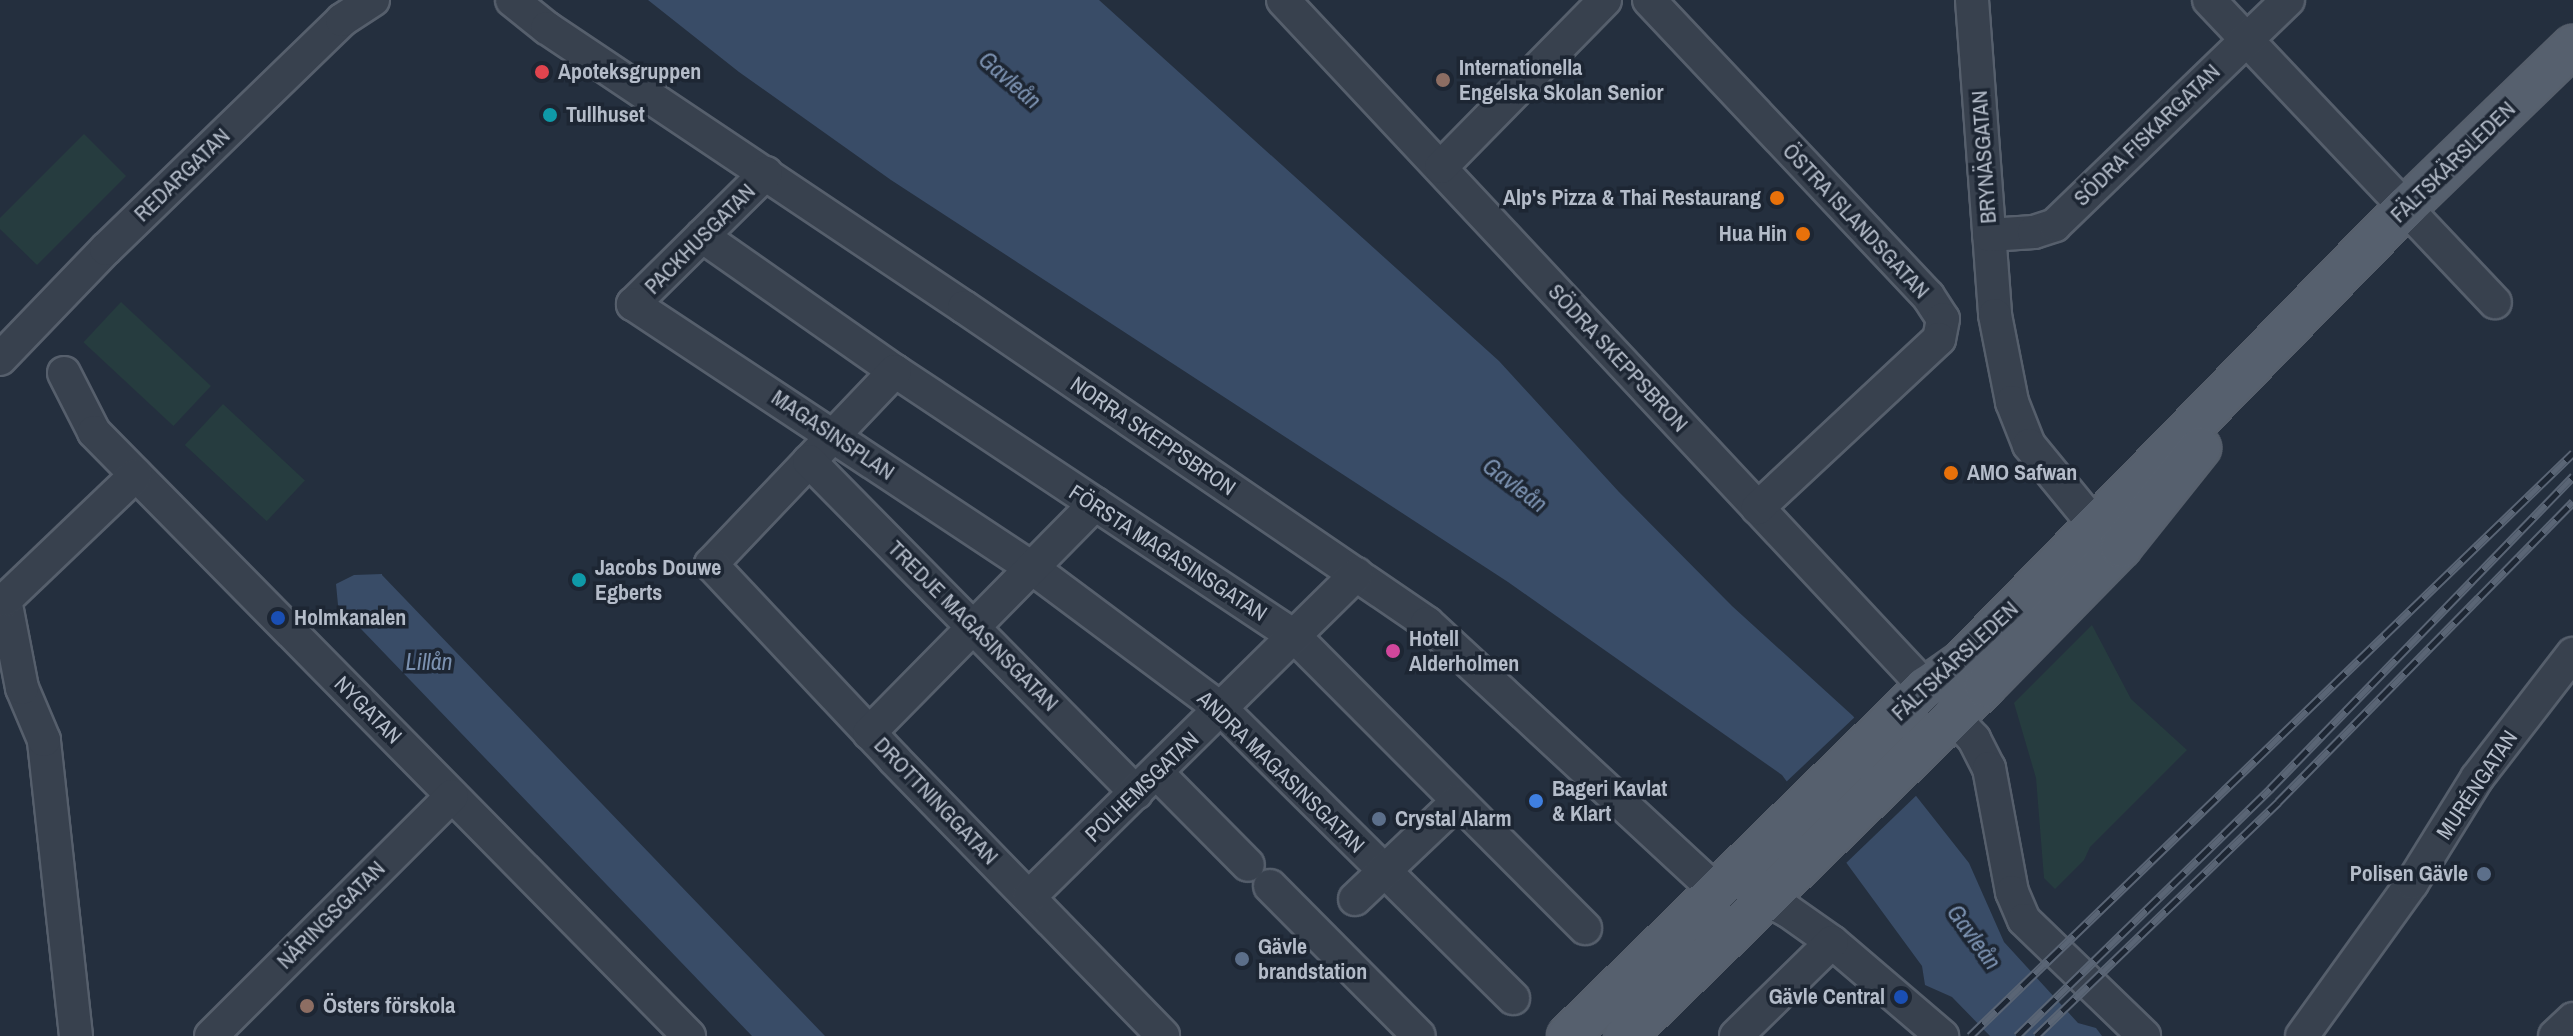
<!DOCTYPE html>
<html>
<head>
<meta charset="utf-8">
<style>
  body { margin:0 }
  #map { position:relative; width:2573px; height:1036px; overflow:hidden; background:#242f3e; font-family:"Archivo Narrow",sans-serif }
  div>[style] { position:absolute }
  .green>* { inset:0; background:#263c3f; transform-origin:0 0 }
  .water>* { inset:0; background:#394c67 }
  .pier>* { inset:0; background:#242f3e }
  .roads { filter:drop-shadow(2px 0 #565f6c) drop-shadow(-2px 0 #565f6c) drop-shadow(0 2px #565f6c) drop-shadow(0 -2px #565f6c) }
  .minor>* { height:32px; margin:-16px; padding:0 16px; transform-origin:16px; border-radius:16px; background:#38414e }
  .major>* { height:40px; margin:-20px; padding:0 20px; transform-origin:20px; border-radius:20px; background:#56606e }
  .rail>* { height:9px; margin-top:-4.5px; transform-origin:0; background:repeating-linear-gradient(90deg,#1d2633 0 18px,#5a6575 0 36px); box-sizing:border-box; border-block:2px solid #5a6575 }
  .dots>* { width:22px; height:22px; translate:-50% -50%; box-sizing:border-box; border:4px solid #1d2633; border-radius:50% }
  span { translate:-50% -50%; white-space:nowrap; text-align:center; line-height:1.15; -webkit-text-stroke:7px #1d2633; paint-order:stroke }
  .poi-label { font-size:22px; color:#b4bcc9; font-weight:700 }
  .left { translate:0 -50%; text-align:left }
  .right { translate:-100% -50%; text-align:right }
  .street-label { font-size:22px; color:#b4bcc9 }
  .water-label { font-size:24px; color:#7c92b1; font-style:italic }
</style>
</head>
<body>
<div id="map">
  <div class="green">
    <div style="clip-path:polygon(84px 134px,126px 176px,37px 265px,0 229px,0 218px)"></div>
    <div style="left:121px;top:302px;width:123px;height:55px;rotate:43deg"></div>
    <div style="left:223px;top:404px;width:112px;height:56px;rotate:43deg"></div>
    <div style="clip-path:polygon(2092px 625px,2131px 699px,2187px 750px,2090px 847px,2084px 860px,2055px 889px,2044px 878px,2036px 778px,2014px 703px)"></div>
  </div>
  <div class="water">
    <div style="clip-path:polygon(648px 0,1099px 0,1499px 361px,1619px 492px,1732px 606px,1853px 716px,1969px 863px,2004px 942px,2078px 1023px,2096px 1028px,2102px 1036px,1990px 1036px,1952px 997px,1925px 985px,1922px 966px,1782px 775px,1508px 582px,891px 180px,739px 72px)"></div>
    <div style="clip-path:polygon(382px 574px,382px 575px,825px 1036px,752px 1036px,338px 605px,336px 584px,354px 575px)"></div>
  </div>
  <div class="pier">
    <div style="clip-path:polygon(1857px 715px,1921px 791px,1844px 865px,1784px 784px)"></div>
  </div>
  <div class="roads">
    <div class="minor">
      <div style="left:512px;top:0;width:45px;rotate:38.7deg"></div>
      <div style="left:547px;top:28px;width:502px;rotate:33.79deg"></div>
      <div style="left:964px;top:307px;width:561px;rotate:34.31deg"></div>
      <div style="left:1427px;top:623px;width:394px;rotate:42.8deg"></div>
      <div style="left:1716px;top:891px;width:51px;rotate:9.1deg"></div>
      <div style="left:1766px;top:899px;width:25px;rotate:29deg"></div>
      <div style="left:1788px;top:911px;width:54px;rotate:35.2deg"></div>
      <div style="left:1832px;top:942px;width:145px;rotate:40.5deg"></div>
      <div style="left:1283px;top:0;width:1012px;rotate:46.92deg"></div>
      <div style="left:1974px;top:739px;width:33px;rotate:63deg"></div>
      <div style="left:1989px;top:768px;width:126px;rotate:79.5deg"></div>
      <div style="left:2012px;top:892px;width:30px;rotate:67deg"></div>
      <div style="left:2024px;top:920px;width:167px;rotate:44deg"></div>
      <div style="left:1649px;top:0;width:407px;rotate:46.7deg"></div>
      <div style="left:1928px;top:296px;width:27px;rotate:57deg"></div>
      <div style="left:1943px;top:319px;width:20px;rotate:101deg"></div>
      <div style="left:1939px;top:339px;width:248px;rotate:137deg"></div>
      <div style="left:1972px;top:0;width:316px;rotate:85.8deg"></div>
      <div style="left:1995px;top:315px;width:89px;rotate:78.9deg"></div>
      <div style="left:2012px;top:402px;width:46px;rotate:68.4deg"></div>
      <div style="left:2029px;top:445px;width:102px;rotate:50.6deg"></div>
      <div style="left:2094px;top:524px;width:24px;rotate:42deg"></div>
      <div style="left:2209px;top:0;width:416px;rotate:46.6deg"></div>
      <div style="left:1441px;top:167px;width:234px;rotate:-45.5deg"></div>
      <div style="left:766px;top:173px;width:187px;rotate:135.4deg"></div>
      <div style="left:633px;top:304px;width:478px;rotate:33.5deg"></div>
      <div style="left:1032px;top:568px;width:236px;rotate:36.7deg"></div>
      <div style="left:1221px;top:709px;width:411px;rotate:44.7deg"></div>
      <div style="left:1989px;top:235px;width:45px;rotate:-3.8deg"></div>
      <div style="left:2034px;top:232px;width:22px;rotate:-18deg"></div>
      <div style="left:2055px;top:225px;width:324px;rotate:-44deg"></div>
      <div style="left:702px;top:236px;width:236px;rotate:35deg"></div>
      <div style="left:895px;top:371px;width:480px;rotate:33.6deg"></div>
      <div style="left:1295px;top:637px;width:411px;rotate:45.1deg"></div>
      <div style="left:0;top:359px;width:153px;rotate:-46.1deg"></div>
      <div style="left:106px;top:249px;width:329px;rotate:-44.1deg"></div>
      <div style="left:342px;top:20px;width:37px;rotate:-33deg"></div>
      <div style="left:895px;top:371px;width:267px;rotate:133.6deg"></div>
      <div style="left:711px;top:564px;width:267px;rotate:46.8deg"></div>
      <div style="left:894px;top:759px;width:386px;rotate:45.8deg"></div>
      <div style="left:64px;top:373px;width:66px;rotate:63deg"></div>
      <div style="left:94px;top:432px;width:848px;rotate:45.43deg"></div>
      <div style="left:809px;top:461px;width:466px;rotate:45.4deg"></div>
      <div style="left:869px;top:733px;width:322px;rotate:-45.4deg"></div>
      <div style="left:1157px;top:773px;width:129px;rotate:45.3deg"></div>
      <div style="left:1270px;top:886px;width:211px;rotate:45.2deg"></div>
      <div style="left:1029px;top:897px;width:460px;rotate:-44.6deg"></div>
      <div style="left:1355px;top:899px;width:142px;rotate:-43.6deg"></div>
      <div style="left:76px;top:1036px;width:298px;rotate:-96.2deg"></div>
      <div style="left:44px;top:740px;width:56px;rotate:-112.9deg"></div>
      <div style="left:22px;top:688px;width:90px;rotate:-100.9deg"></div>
      <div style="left:5px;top:600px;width:181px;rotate:-43.7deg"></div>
      <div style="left:211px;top:1036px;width:340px;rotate:-44.9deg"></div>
      <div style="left:1736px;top:1036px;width:134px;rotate:-44.4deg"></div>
      <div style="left:2302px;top:1036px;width:188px;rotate:-54.3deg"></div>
      <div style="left:2412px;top:883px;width:123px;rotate:-58.2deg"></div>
      <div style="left:2477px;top:778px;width:157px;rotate:-52.3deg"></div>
      <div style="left:2555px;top:1036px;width:25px;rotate:-43deg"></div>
    </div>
    <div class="major">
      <div style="left:1568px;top:1036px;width:499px;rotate:-44.3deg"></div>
      <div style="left:1925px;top:688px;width:45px;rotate:-35.1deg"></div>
      <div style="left:1962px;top:662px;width:636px;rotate:-45.7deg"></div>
      <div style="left:2406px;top:207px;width:232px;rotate:-44deg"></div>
      <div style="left:1625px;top:1036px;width:502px;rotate:-44.19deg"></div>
      <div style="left:1985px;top:686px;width:194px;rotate:-45.6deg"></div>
      <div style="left:2121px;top:547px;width:127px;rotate:-51.4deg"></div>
    </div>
  </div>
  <div class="rail">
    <div style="left:1970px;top:1036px;width:839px;rotate:-44.03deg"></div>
    <div style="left:2017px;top:1036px;width:354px;rotate:-44.3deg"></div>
    <div style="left:2270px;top:789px;width:436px;rotate:-45.9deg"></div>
    <div style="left:2036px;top:1036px;width:337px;rotate:-44deg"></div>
    <div style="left:2278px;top:802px;width:421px;rotate:-45.5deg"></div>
  </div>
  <div class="dots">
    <div style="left:542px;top:72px;background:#e0444e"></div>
    <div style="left:1443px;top:80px;background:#8d6e63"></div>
    <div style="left:550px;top:115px;background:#0f9aa8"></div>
    <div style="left:1777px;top:198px;background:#e8710a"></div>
    <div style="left:1803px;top:234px;background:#e8710a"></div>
    <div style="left:1951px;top:473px;background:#e8710a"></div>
    <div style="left:579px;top:580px;background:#0f9aa8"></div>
    <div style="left:278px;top:618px;background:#1a4fb4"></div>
    <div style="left:1393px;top:651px;background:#d1479c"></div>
    <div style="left:1536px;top:801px;background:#3f7fe0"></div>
    <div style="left:1379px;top:819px;background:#5c6f8a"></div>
    <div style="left:2484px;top:874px;background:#5c6f8a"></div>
    <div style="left:1242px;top:959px;background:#5c6f8a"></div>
    <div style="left:1901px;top:997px;background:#1a4fb4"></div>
    <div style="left:307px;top:1006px;background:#8d6e63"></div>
  </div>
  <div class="poi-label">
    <span class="left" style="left:1459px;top:80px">Internationella<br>Engelska Skolan Senior</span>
    <span class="left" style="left:558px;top:72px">Apoteksgruppen</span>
    <span class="left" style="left:566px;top:115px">Tullhuset</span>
    <span class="right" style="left:1761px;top:198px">Alp's Pizza &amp; Thai Restaurang</span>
    <span class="right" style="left:1787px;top:234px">Hua Hin</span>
    <span class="left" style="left:1967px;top:473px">AMO Safwan</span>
    <span class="left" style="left:595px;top:580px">Jacobs Douwe<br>Egberts</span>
    <span class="left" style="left:294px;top:618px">Holmkanalen</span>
    <span class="left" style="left:1409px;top:651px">Hotell<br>Alderholmen</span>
    <span class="left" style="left:1552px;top:801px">Bageri Kavlat<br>&amp; Klart</span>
    <span class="left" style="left:1395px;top:819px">Crystal Alarm</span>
    <span class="right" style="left:2468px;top:874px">Polisen Gävle</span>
    <span class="left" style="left:1258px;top:959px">Gävle<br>brandstation</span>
    <span class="right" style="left:1885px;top:997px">Gävle Central</span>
    <span class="left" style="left:323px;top:1006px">Östers förskola</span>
  </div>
  <div class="street-label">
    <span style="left:2147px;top:135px;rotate:-44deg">SÖDRA FISKARGATAN</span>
    <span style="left:1984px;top:157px;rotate:-94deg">BRYNÄSGATAN</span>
    <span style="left:2453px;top:162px;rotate:-44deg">FÄLTSKÄRSLEDEN</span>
    <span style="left:182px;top:175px;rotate:-44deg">REDARGATAN</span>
    <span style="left:1856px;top:221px;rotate:47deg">ÖSTRA ISLANDSGATAN</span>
    <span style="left:700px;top:239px;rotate:-45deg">PACKHUSGATAN</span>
    <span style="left:1618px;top:358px;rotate:47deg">SÖDRA SKEPPSBRON</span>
    <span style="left:833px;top:435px;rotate:34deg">MAGASINSPLAN</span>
    <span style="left:1153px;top:436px;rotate:34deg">NORRA SKEPPSBRON</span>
    <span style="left:1168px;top:553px;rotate:33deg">FÖRSTA MAGASINSGATAN</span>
    <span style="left:973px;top:626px;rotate:45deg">TREDJE MAGASINSGATAN</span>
    <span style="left:1955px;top:661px;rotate:-43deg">FÄLTSKÄRSLEDEN</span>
    <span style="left:368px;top:710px;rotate:45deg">NYGATAN</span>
    <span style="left:1281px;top:772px;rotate:44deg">ANDRA MAGASINSGATAN</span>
    <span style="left:2477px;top:785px;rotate:-56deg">MURÉNGATAN</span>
    <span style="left:1142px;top:787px;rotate:-44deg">POLHEMSGATAN</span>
    <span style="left:936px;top:801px;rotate:46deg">DROTTNINGGATAN</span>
    <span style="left:331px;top:915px;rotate:-45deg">NÄRINGSGATAN</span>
  </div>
  <div class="water-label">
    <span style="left:1010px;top:80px;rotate:41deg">Gavleån</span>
    <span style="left:1515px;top:485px;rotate:37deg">Gavleån</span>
    <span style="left:429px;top:662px">Lillån</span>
    <span style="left:1974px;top:937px;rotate:54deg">Gavleån</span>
  </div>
</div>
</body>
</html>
